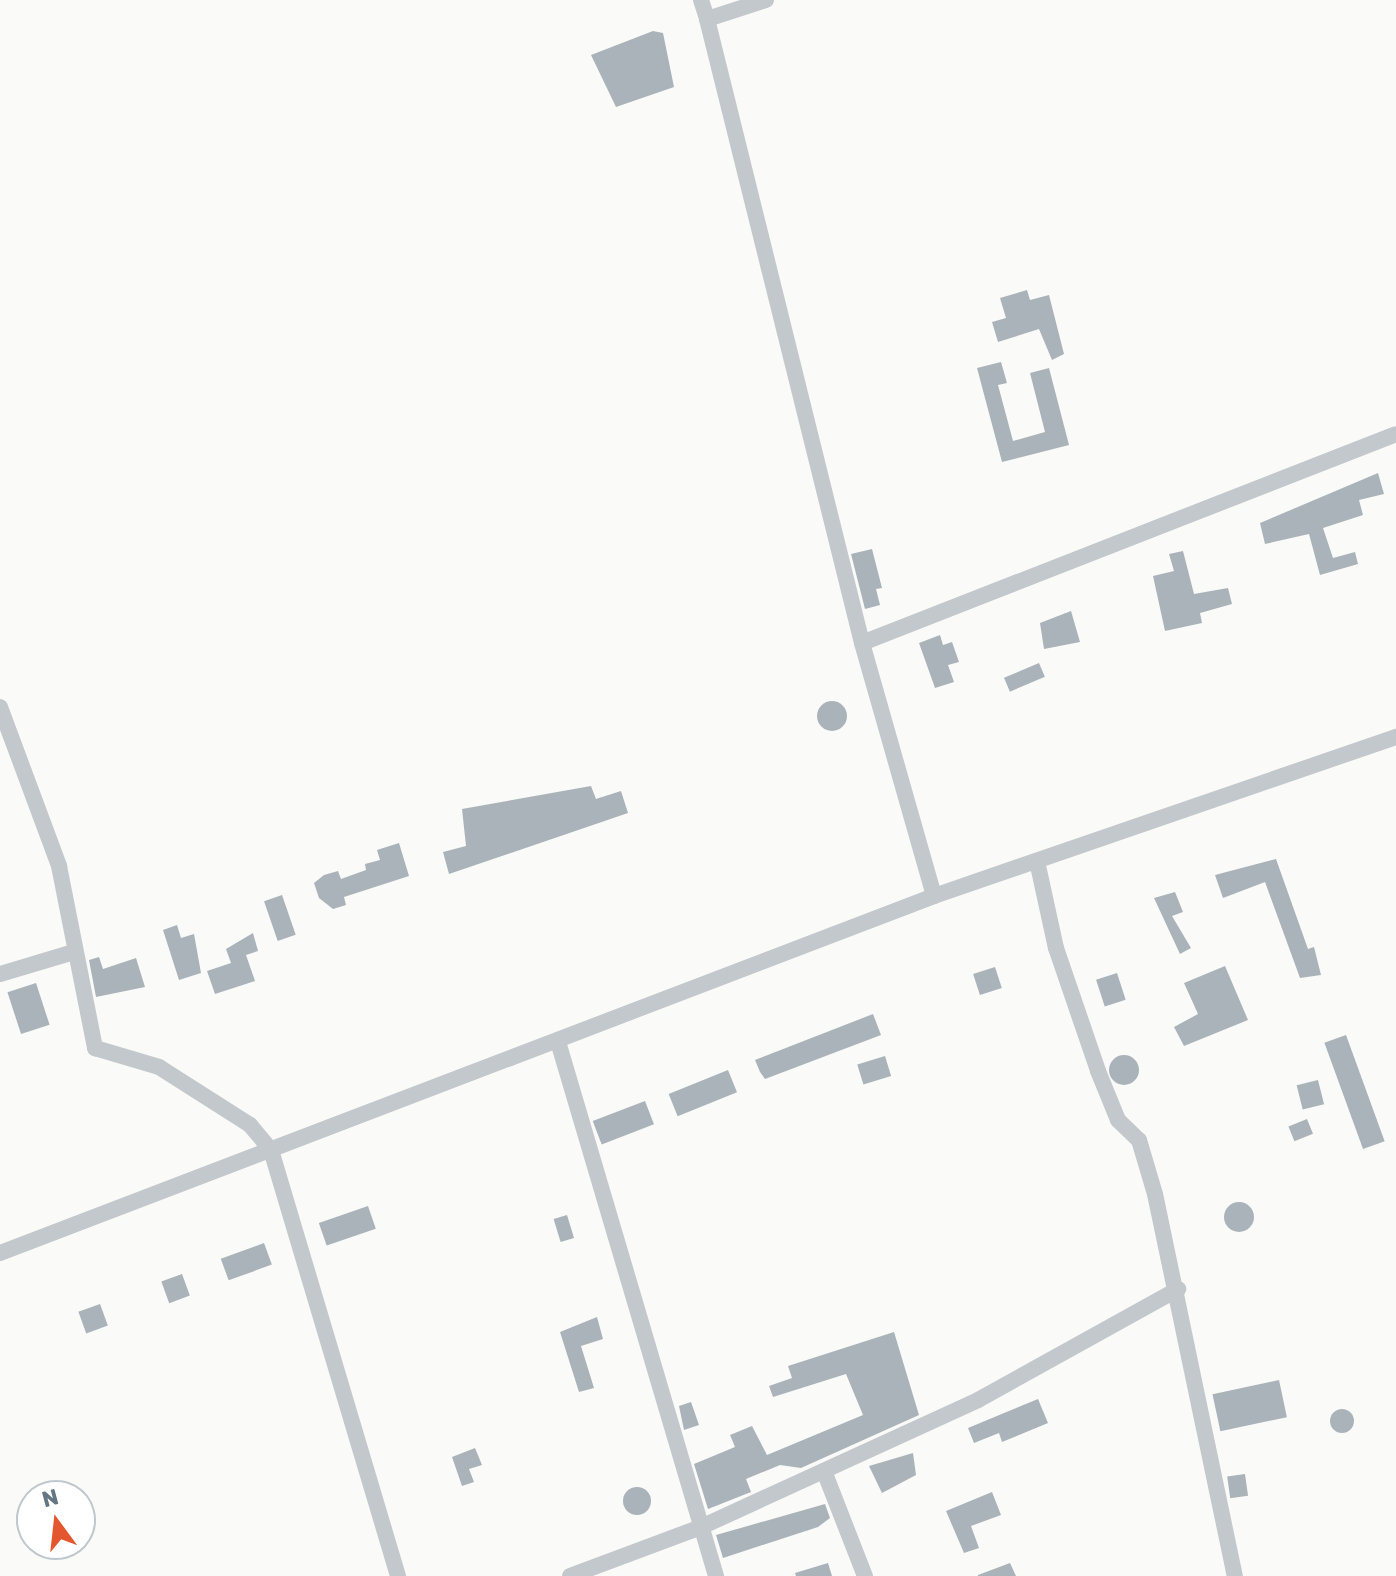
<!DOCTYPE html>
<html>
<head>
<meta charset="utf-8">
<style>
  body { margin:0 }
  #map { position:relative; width:1396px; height:1576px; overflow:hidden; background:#fafaf8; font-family:Rubik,sans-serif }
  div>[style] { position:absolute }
  .building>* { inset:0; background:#aab3b9; transform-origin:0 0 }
  .round { border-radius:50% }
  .minor>* { height:16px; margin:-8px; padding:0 8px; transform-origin:8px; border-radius:8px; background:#c3c8cc }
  span { translate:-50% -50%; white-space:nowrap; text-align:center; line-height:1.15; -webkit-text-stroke:8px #fff; paint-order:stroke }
  .north { position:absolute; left:16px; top:1480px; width:80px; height:80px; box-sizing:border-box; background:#fff; border:2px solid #c1c8cd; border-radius:50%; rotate:345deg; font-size:22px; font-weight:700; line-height:32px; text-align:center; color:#657683 }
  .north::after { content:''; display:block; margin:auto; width:28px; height:36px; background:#e4572e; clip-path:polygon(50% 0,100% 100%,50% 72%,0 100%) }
</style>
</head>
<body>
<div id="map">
  <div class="building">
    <div style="clip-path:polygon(653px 31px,663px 33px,674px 87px,616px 107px,591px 55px)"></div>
    <div style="clip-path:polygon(1027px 290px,1030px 300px,1049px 295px,1064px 354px,1052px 360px,1039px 329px,998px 342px,992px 322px,1006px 318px,1000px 298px)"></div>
    <div style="clip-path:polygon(1001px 362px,1007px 383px,998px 385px,1013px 441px,1045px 432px,1030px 373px,1049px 368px,1069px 445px,1002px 462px,977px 368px)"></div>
    <div style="clip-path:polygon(1378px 473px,1384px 494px,1359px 500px,1363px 515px,1323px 528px,1333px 558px,1355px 552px,1358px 564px,1320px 575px,1309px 534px,1265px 544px,1260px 523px)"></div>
    <div style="clip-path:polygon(872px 549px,882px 588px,876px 589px,880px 605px,865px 609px,851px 554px)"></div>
    <div style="clip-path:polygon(1183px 551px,1194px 594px,1228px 588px,1232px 604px,1200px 613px,1202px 623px,1165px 631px,1153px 576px,1174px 571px,1169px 554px)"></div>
    <div style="clip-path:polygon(1071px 611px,1080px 642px,1044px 649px,1040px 623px)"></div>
    <div style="clip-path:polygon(940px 635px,943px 645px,952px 642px,959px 662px,948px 665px,954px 682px,935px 688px,919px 643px)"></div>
    <div style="left:1039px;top:663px;width:15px;height:38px;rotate:67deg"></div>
    <div class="round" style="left:817px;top:701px;width:30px;height:30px"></div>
    <div style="clip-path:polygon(591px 786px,596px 799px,621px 791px,628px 813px,449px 874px,443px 852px,466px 846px,462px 809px)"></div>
    <div style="clip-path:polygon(399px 843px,409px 876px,344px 897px,346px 905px,333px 909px,319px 898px,314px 883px,324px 875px,338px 871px,341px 879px,366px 870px,365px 864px,380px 860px,377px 850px)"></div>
    <div style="clip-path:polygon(1276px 859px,1308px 949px,1314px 947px,1321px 975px,1300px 978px,1265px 882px,1223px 898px,1215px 875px)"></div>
    <div style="clip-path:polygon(1175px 892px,1183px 912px,1172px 916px,1191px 948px,1180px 954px,1154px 898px)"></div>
    <div style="left:282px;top:895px;width:42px;height:19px;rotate:71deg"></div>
    <div style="clip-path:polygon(177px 925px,181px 938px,194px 934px,201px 973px,179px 980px,163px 930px)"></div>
    <div style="clip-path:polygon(253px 933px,258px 951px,246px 955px,255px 981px,215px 994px,207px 971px,231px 963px,226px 949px)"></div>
    <div style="clip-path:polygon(99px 957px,103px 969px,136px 958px,145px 987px,96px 997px,89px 960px)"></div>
    <div style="clip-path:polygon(1225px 966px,1248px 1020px,1184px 1046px,1174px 1027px,1198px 1014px,1184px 983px)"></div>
    <div style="left:995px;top:967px;width:22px;height:23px;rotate:72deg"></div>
    <div style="left:1117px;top:973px;width:28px;height:22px;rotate:72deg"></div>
    <div style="left:36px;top:983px;width:44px;height:30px;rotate:72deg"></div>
    <div style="clip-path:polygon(873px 1014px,881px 1035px,765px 1079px,760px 1072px,755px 1060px)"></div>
    <div style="left:1346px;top:1035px;width:113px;height:23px;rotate:70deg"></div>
    <div class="round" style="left:1109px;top:1055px;width:30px;height:30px"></div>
    <div style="left:885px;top:1056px;width:21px;height:29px;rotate:73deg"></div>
    <div style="left:728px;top:1070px;width:24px;height:64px;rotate:68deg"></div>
    <div style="left:1318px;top:1080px;width:25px;height:22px;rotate:76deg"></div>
    <div style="left:645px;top:1101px;width:25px;height:56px;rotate:69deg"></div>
    <div style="left:1307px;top:1119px;width:16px;height:20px;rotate:68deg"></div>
    <div class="round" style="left:1224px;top:1202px;width:30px;height:30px"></div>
    <div style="left:368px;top:1206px;width:24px;height:52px;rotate:71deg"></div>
    <div style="left:567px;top:1215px;width:24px;height:14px;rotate:73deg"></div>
    <div style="left:264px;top:1243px;width:23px;height:46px;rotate:70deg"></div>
    <div style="left:182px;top:1274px;width:23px;height:22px;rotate:70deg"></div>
    <div style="left:100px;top:1304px;width:23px;height:23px;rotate:70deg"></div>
    <div style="clip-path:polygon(597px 1317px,603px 1339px,581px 1346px,594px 1388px,579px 1392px,560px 1332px)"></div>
    <div style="clip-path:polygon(894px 1332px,919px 1415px,801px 1468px,780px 1465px,746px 1479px,751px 1492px,708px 1509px,694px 1464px,735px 1447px,730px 1435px,752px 1426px,767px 1455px,863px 1415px,846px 1374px,773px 1397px,769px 1386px,792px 1378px,788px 1366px)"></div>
    <div style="left:1279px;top:1380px;width:38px;height:68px;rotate:78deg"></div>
    <div style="clip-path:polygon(1038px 1399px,1048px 1423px,1002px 1442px,999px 1433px,974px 1443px,968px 1428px)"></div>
    <div style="clip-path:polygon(691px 1402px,699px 1425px,684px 1430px,679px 1406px)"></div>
    <div class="round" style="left:1330px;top:1409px;width:24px;height:24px"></div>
    <div style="clip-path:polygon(475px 1448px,482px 1465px,469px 1469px,474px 1482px,462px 1486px,452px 1457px)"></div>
    <div style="clip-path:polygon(913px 1453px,916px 1475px,882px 1493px,869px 1466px)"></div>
    <div style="left:1245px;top:1474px;width:22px;height:18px;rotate:82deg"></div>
    <div class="round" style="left:623px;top:1487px;width:28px;height:28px"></div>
    <div style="clip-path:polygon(992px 1492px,1001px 1515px,971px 1526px,979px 1548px,964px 1553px,946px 1511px)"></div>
    <div style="clip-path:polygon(825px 1504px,830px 1518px,818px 1527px,723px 1558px,716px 1535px)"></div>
    <div style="clip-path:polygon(828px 1563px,832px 1576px,796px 1576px,795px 1573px)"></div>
    <div style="clip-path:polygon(1010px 1563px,1016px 1576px,978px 1576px,978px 1575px)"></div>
  </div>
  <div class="minor">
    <div style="left:701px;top:0;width:20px;rotate:72deg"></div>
    <div style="left:766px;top:0;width:62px;rotate:162.1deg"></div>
    <div style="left:707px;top:19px;width:643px;rotate:76.05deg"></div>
    <div style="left:862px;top:643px;width:573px;rotate:-21.37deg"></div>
    <div style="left:862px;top:643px;width:263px;rotate:74.1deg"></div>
    <div style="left:0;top:707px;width:170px;rotate:69.6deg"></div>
    <div style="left:59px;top:866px;width:186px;rotate:78.8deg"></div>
    <div style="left:95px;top:1048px;width:67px;rotate:16.5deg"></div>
    <div style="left:159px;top:1067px;width:108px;rotate:32.5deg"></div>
    <div style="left:250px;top:1125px;width:33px;rotate:50deg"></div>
    <div style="left:271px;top:1150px;width:445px;rotate:73.4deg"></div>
    <div style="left:1037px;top:861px;width:89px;rotate:77.7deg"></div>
    <div style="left:1056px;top:948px;width:130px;rotate:71.1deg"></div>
    <div style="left:1098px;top:1071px;width:53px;rotate:67.8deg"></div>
    <div style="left:1118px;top:1120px;width:29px;rotate:44deg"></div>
    <div style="left:1139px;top:1140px;width:56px;rotate:73.5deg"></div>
    <div style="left:1155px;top:1194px;width:390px;rotate:78.2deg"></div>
    <div style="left:0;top:974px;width:77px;rotate:-16.6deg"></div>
    <div style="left:559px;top:1045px;width:554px;rotate:73.53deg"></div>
    <div style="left:0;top:1253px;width:1000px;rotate:-20.92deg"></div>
    <div style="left:934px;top:896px;width:489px;rotate:-19deg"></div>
    <div style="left:824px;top:1471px;width:113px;rotate:68.7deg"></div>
    <div style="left:570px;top:1576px;width:140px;rotate:-20.5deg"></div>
    <div style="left:701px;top:1527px;width:305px;rotate:-24.6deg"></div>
    <div style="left:978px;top:1400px;width:229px;rotate:-29deg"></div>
  </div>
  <div class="north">N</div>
</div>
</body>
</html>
